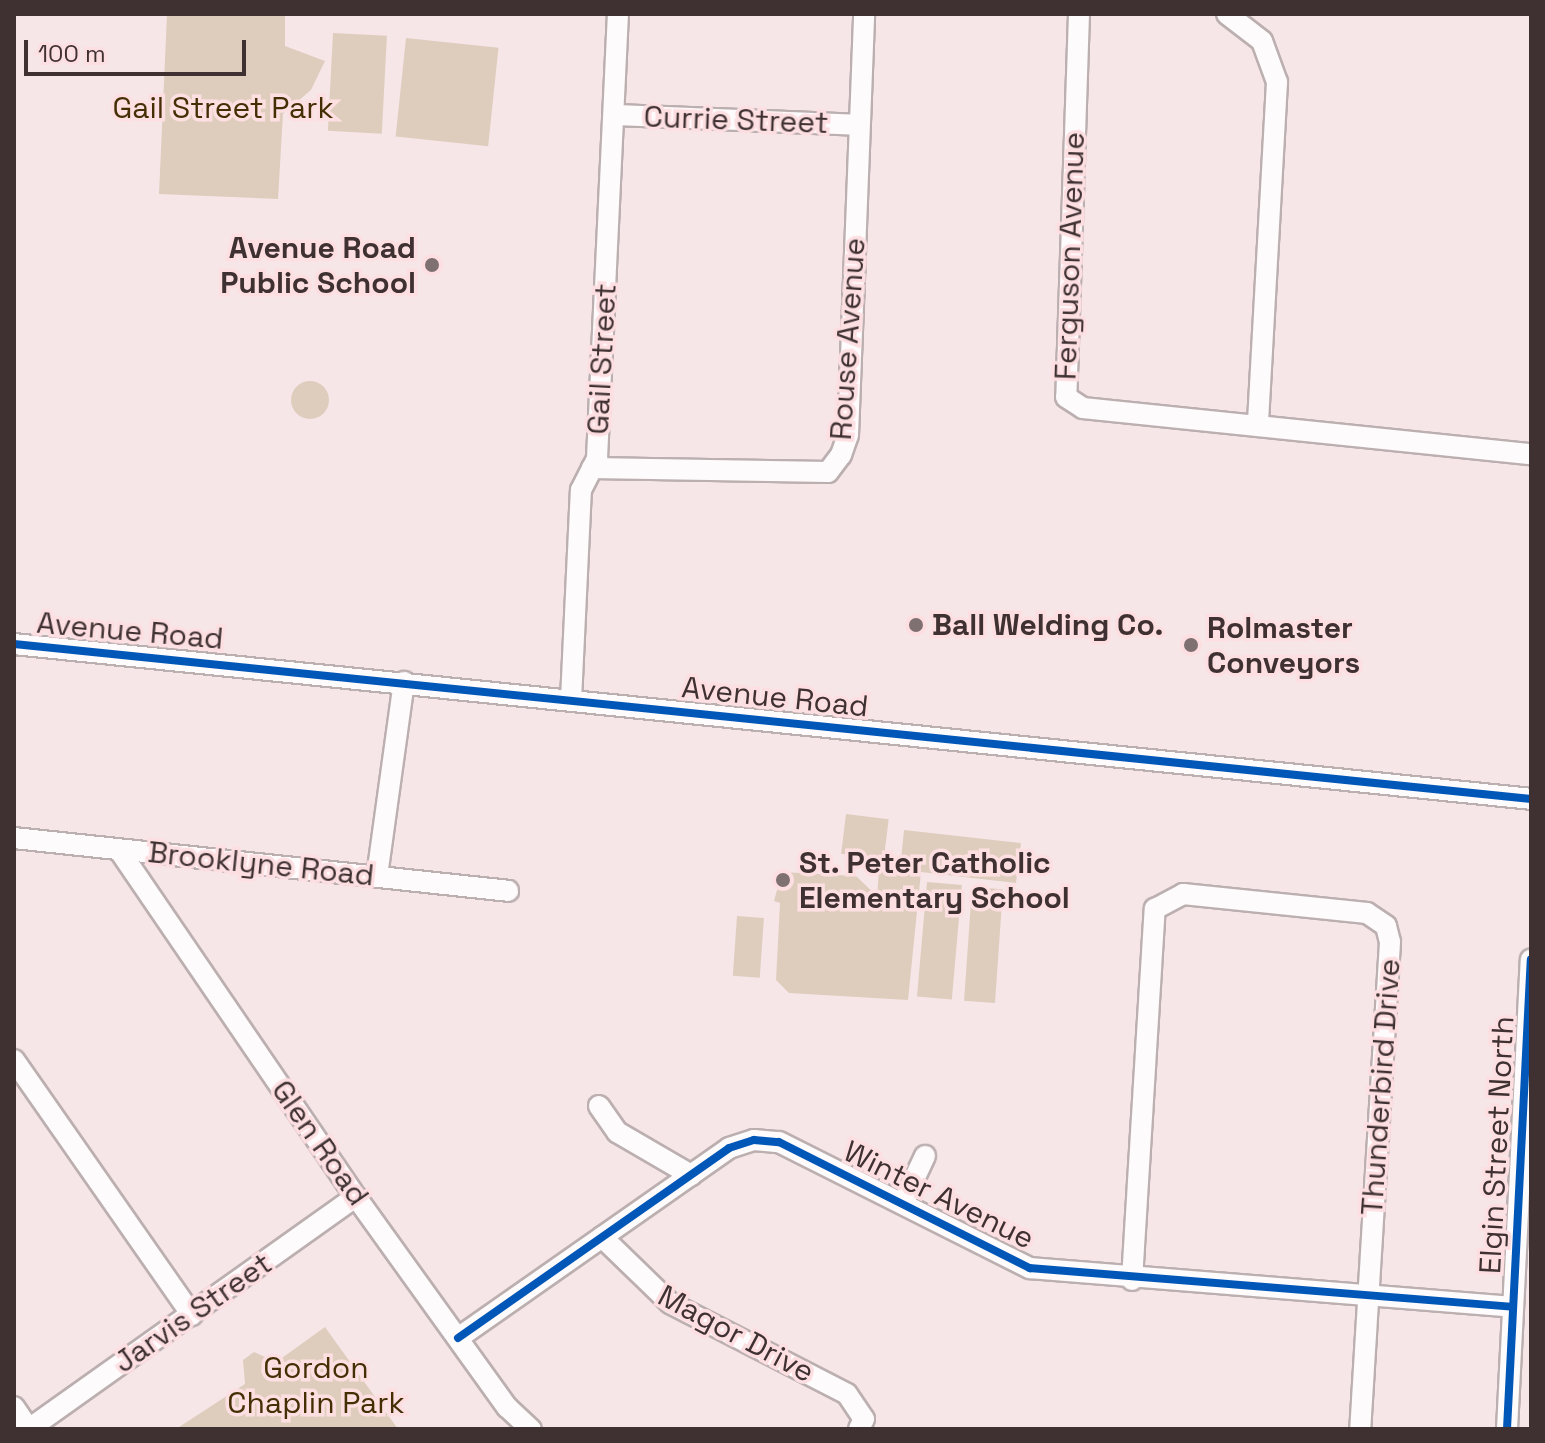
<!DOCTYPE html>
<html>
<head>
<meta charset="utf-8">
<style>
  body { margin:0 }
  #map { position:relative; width:1545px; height:1443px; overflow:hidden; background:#f6e6e8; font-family:"Space Grotesk",sans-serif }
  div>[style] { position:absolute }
  .green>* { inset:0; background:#decdbd; transform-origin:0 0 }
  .round { border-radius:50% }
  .roads { filter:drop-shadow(2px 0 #bcafb0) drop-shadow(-2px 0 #bcafb0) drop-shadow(0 2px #bcafb0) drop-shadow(0 -2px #bcafb0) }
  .minor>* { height:20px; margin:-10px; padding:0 10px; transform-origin:10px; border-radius:10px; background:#fefbfc }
  .cycleway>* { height:8px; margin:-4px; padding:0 4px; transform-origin:4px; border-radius:4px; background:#0057b8 }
  .dots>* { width:22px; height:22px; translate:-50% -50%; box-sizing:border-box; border:4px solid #fddfe2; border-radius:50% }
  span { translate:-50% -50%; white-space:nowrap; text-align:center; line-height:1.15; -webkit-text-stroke:7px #fddfe2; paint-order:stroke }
  .park-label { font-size:30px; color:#442f05 }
  .street-label { font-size:30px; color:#3f3132 }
  .poi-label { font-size:30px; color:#3f3132; font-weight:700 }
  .right { translate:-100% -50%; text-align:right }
  .left { translate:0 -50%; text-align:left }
  .frame { position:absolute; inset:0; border:16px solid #3f3132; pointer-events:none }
  .scale { position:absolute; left:24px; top:40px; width:222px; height:36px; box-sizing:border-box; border:4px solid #3f3132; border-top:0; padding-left:10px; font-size:24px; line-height:28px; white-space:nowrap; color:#3f3132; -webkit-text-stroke:6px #fddfe2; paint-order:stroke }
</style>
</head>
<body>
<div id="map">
  <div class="green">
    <div style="clip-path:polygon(167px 14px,285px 14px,285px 46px,325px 61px,311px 90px,283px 114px,278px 199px,159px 194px)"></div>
    <div style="left:333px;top:33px;width:54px;height:98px;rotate:3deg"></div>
    <div style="left:406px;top:38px;width:93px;height:99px;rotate:6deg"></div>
    <div class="round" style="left:291px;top:381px;width:38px;height:38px"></div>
    <div style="left:846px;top:814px;width:43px;height:40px;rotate:7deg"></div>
    <div style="clip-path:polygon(904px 830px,1021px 843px,1016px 883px,921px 872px,908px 1000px,789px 993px,776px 980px,780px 903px,774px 901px,782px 872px,856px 876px,877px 896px,879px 870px,916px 872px,900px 870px)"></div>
    <div style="left:927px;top:882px;width:35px;height:115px;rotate:5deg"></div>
    <div style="left:972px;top:887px;width:31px;height:114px;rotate:4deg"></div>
    <div style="left:737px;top:916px;width:27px;height:60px;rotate:4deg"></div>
    <div style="clip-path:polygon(325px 1327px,398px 1429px,176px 1429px,245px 1384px,243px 1360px,254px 1352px,265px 1357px,261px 1373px)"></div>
  </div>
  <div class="roads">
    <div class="minor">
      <div style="left:1079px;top:14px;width:383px;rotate:91.9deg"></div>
      <div style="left:1066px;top:397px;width:20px;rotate:33deg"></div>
      <div style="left:1083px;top:408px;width:450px;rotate:5.9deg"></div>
      <div style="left:1227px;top:14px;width:44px;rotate:37.6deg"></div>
      <div style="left:1262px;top:41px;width:44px;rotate:69.9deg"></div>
      <div style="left:1277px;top:82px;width:342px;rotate:93.2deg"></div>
      <div style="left:614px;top:115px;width:245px;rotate:2.3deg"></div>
      <div style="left:592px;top:468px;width:236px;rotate:1deg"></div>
      <div style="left:828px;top:472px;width:21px;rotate:-53deg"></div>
      <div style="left:841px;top:455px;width:21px;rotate:-71deg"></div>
      <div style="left:848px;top:435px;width:421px;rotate:-87.8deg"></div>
      <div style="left:14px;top:644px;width:1525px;rotate:5.83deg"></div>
      <div style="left:571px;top:700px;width:210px;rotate:-87.3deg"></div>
      <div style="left:581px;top:490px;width:36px;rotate:-63deg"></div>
      <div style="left:597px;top:458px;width:444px;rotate:-87.3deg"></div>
      <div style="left:14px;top:838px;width:497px;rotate:6.1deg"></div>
      <div style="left:119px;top:850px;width:420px;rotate:55.7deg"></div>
      <div style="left:356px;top:1197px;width:259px;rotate:54.3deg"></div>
      <div style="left:507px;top:1407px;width:33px;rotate:43deg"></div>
      <div style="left:377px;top:876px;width:196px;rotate:-82.1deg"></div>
      <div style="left:14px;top:1060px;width:311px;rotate:55.1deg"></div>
      <div style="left:599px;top:1106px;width:32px;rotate:55deg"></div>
      <div style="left:617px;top:1132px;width:86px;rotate:30.2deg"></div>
      <div style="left:903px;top:1203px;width:52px;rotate:-64.9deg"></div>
      <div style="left:602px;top:1237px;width:95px;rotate:44.1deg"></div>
      <div style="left:670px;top:1303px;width:199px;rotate:27.2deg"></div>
      <div style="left:847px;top:1394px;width:30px;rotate:56deg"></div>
      <div style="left:864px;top:1419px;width:11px;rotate:117deg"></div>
      <div style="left:1132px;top:1280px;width:372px;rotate:-86.5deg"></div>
      <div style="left:1155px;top:909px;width:32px;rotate:-28deg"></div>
      <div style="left:1183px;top:894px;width:185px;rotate:5.9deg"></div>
      <div style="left:1367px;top:913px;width:23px;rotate:34deg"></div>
      <div style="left:1386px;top:926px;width:16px;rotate:76deg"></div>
      <div style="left:1390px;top:942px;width:488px;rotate:93.5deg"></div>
      <div style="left:458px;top:1338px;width:331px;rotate:-35deg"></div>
      <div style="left:729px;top:1148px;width:26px;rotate:-18deg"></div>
      <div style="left:754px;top:1140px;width:25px;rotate:5deg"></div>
      <div style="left:779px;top:1142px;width:281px;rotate:26.7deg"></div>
      <div style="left:1030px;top:1268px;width:484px;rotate:4.6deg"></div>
      <div style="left:14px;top:1407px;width:27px;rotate:56deg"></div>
      <div style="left:29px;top:1429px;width:401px;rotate:-35.4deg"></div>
      <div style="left:1507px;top:1429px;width:470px;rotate:-87.1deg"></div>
    </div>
  </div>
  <div class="cycleway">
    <div style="left:14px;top:644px;width:1525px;rotate:5.83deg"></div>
    <div style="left:458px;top:1338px;width:331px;rotate:-35deg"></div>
    <div style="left:729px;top:1148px;width:26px;rotate:-18deg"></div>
    <div style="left:754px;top:1140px;width:25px;rotate:5deg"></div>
    <div style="left:779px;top:1142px;width:281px;rotate:26.7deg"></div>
    <div style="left:1030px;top:1268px;width:484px;rotate:4.6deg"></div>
    <div style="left:1507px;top:1429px;width:470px;rotate:-87.1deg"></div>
  </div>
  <div class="dots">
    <div style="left:432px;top:265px;background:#7f7072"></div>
    <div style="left:916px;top:625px;background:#7f7072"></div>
    <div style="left:1191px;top:645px;background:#7f7072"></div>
    <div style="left:783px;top:880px;background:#7f7072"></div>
  </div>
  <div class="park-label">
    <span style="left:223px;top:108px">Gail Street Park</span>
    <span style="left:316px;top:1385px">Gordon<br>Chaplin Park</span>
  </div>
  <div class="street-label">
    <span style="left:736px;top:120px;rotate:2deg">Currie Street</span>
    <span style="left:1070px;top:256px;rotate:-88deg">Ferguson Avenue</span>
    <span style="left:848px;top:339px;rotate:-86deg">Rouse Avenue</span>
    <span style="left:602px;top:359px;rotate:-87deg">Gail Street</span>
    <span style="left:130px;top:631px;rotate:5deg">Avenue Road</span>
    <span style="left:775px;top:697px;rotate:6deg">Avenue Road</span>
    <span style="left:261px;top:864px;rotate:6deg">Brooklyne Road</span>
    <span style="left:1381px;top:1087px;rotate:-86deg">Thunderbird Drive</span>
    <span style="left:320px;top:1143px;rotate:55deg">Glen Road</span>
    <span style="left:1497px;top:1145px;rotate:-87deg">Elgin Street North</span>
    <span style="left:939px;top:1195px;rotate:26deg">Winter Avenue</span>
    <span style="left:193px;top:1313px;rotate:-35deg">Jarvis Street</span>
    <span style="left:736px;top:1334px;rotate:28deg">Magor Drive</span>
  </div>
  <div class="poi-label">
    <span class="right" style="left:416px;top:265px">Avenue Road<br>Public School</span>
    <span class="left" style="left:932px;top:625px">Ball Welding Co.</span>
    <span class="left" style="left:1207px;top:645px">Rolmaster<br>Conveyors</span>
    <span class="left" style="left:799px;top:880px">St. Peter Catholic<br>Elementary School</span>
  </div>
  <div class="frame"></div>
  <div class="scale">100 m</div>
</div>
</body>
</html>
